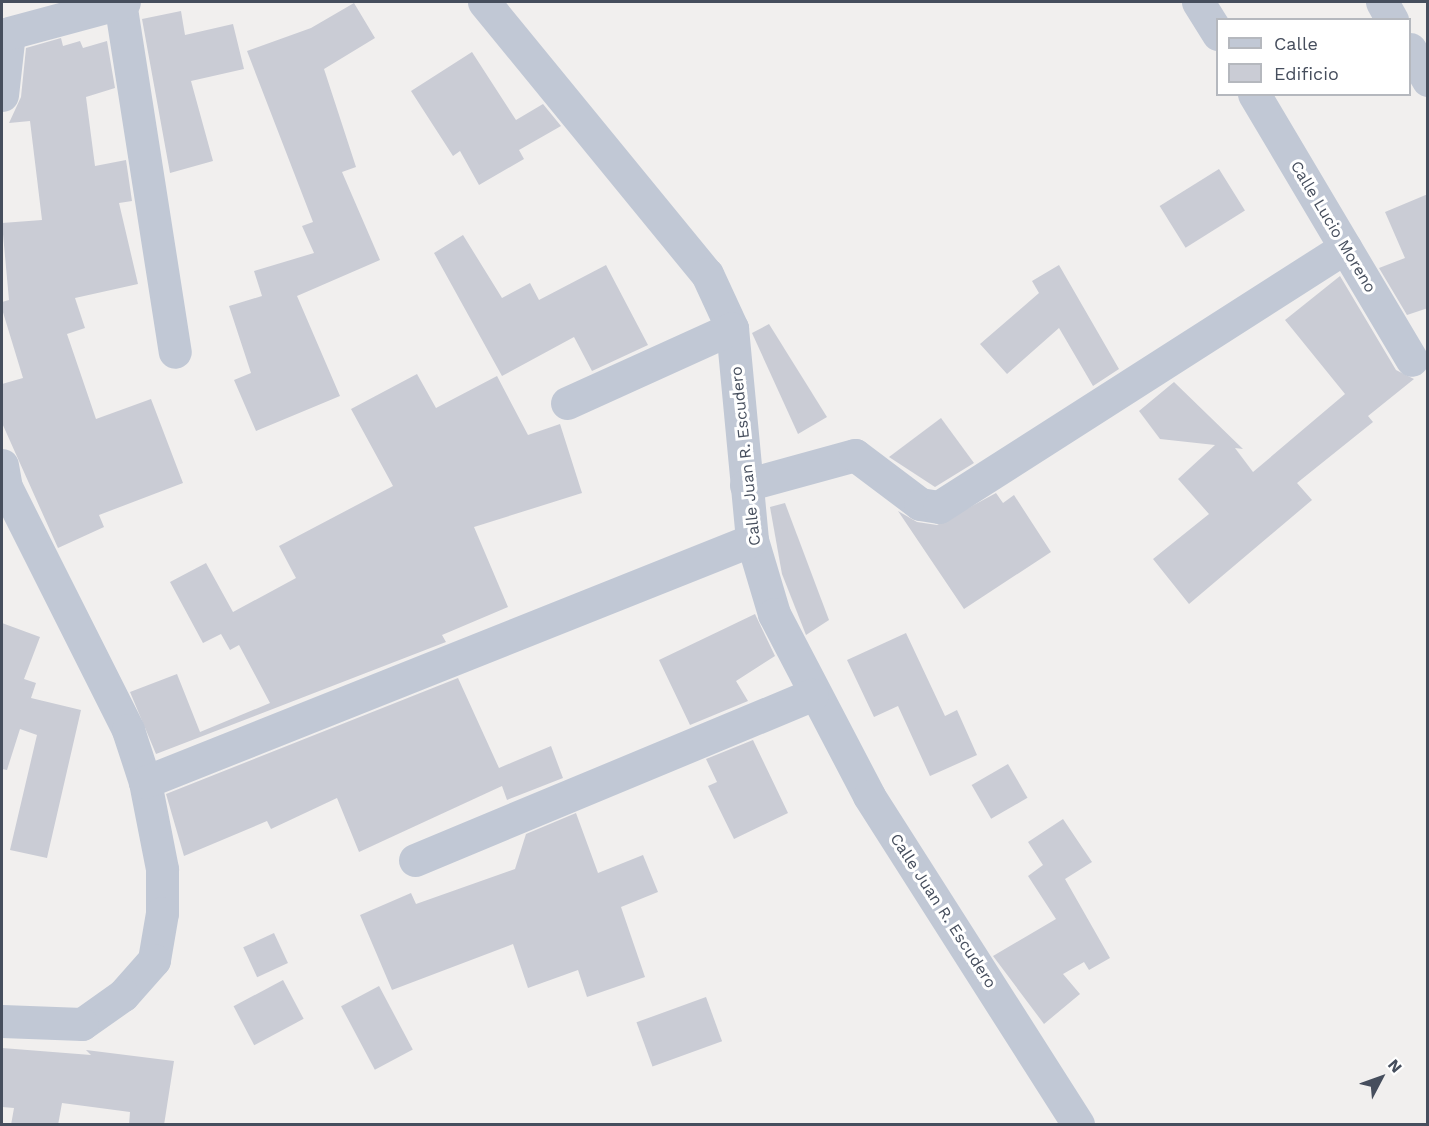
<!DOCTYPE html>
<html>
<head>
<meta charset="utf-8">
<style>
  body { margin:0 }
  #map { position:relative; width:1429px; height:1126px; overflow:hidden; background:#f1efee; font-family:"Work Sans",sans-serif }
  div>[style] { position:absolute }
  .building>* { inset:0; background:#caccd5; transform-origin:0 0 }
  .street>* { height:33px; margin:-16.5px; padding:0 16.5px; transform-origin:16.5px; border-radius:16.5px; background:#c1c8d5 }
  span { translate:-50% -50%; white-space:nowrap; text-align:center; line-height:1.15; -webkit-text-stroke:6px #fff; paint-order:stroke }
  .street-label { font-size:16px; color:#464e5d }
  .frame { position:absolute; inset:0; border:3px solid #464e5d; pointer-events:none }
  .legend { position:absolute; left:1216px; top:18px; width:195px; height:78px; box-sizing:border-box; background:#fff; border:2px solid #b5b8be; margin:0; padding:8px 10px; list-style:none; font-size:18px; color:#464e5d }
  .legend li { display:flex; align-items:center; gap:12px; height:30px }
  .legend b { width:30px; border:2px solid #b5b8be }
  .north { position:absolute; left:1351px; top:1048px; width:60px; height:60px; -webkit-text-stroke:4px #fff; paint-order:stroke; rotate:49deg; font-size:16px; font-weight:700; line-height:24px; text-align:center; color:#464e5d }
  .north::after { content:''; display:block; margin:auto; width:21px; height:27px; background:#464e5d; clip-path:polygon(50% 0,100% 100%,50% 72%,0 100%) }
</style>
</head>
<body>
<div id="map">
  <div class="building">
    <div style="clip-path:polygon(354px 3px,375px 38px,324px 69px,356px 167px,342px 172px,380px 260px,297px 296px,340px 396px,256px 431px,234px 380px,251px 373px,229px 306px,262px 296px,254px 271px,314px 253px,302px 226px,313px 222px,247px 51px,311px 28px)"></div>
    <div style="clip-path:polygon(181px 11px,185px 35px,233px 24px,244px 69px,191px 81px,213px 161px,170px 173px,142px 19px)"></div>
    <div style="clip-path:polygon(61px 38px,63px 46px,80px 41px,83px 48px,107px 41px,115px 88px,86px 97px,95px 166px,126px 160px,132px 201px,119px 203px,138px 284px,75px 298px,85px 328px,67px 334px,96px 419px,151px 399px,183px 483px,99px 515px,104px 527px,58px 548px,2px 423px,2px 384px,23px 378px,2px 309px,2px 302px,9px 300px,2px 223px,42px 220px,30px 121px,9px 123px,21px 97px,26px 48px)"></div>
    <div style="clip-path:polygon(472px 52px,516px 120px,543px 104px,561px 126px,519px 150px,524px 159px,479px 185px,460px 151px,453px 156px,411px 91px)"></div>
    <div style="left:1219px;top:169px;width:49px;height:70px;rotate:58deg"></div>
    <div style="clip-path:polygon(1428px 194px,1428px 308px,1407px 315px,1379px 268px,1405px 258px,1385px 212px)"></div>
    <div style="clip-path:polygon(463px 235px,502px 298px,530px 283px,539px 300px,606px 265px,648px 345px,592px 371px,574px 337px,502px 376px,434px 253px)"></div>
    <div style="clip-path:polygon(1059px 265px,1119px 369px,1093px 386px,1059px 328px,1007px 374px,980px 344px,1039px 293px,1032px 281px)"></div>
    <div style="clip-path:polygon(1340px 276px,1396px 370px,1414px 379px,1368px 416px,1373px 422px,1297px 483px,1312px 500px,1189px 604px,1153px 559px,1209px 514px,1178px 479px,1215px 445px,1160px 439px,1139px 411px,1174px 382px,1243px 449px,1235px 448px,1253px 472px,1345px 394px,1285px 320px)"></div>
    <div style="clip-path:polygon(769px 324px,827px 417px,798px 434px,752px 333px)"></div>
    <div style="clip-path:polygon(417px 374px,436px 408px,497px 376px,528px 435px,560px 424px,582px 493px,474px 527px,508px 607px,442px 635px,446px 642px,156px 754px,130px 692px,177px 674px,200px 732px,270px 703px,239px 645px,230px 650px,221px 634px,203px 643px,170px 582px,206px 563px,233px 612px,296px 578px,279px 546px,393px 486px,351px 409px)"></div>
    <div style="clip-path:polygon(941px 418px,974px 463px,935px 487px,889px 457px)"></div>
    <div style="clip-path:polygon(996px 493px,1003px 503px,1014px 495px,1051px 552px,964px 609px,898px 511px,917px 522px,937px 525px)"></div>
    <div style="clip-path:polygon(785px 503px,829px 620px,806px 635px,782px 574px,770px 507px)"></div>
    <div style="clip-path:polygon(755px 614px,775px 656px,736px 681px,748px 701px,690px 725px,659px 660px)"></div>
    <div style="clip-path:polygon(2px 623px,40px 637px,24px 679px,36px 683px,31px 698px,81px 710px,47px 858px,10px 850px,37px 735px,20px 729px,7px 770px,2px 769px)"></div>
    <div style="clip-path:polygon(906px 633px,945px 716px,957px 710px,977px 755px,930px 776px,898px 706px,874px 717px,847px 660px)"></div>
    <div style="clip-path:polygon(458px 678px,499px 768px,551px 746px,563px 778px,507px 800px,502px 786px,359px 852px,337px 798px,271px 829px,267px 821px,184px 856px,166px 794px)"></div>
    <div style="clip-path:polygon(753px 740px,788px 813px,734px 839px,708px 786px,717px 782px,706px 759px)"></div>
    <div style="left:1008px;top:764px;width:39px;height:42px;rotate:60deg"></div>
    <div style="clip-path:polygon(576px 813px,598px 873px,643px 855px,658px 892px,621px 907px,645px 977px,587px 997px,578px 970px,528px 988px,513px 944px,392px 990px,360px 915px,411px 893px,416px 904px,515px 869px,526px 834px)"></div>
    <div style="clip-path:polygon(1063px 819px,1092px 862px,1065px 879px,1110px 958px,1089px 970px,1084px 962px,1063px 974px,1080px 994px,1044px 1024px,993px 956px,1056px 919px,1028px 876px,1043px 865px,1028px 842px)"></div>
    <div style="left:274px;top:933px;width:33px;height:34px;rotate:65deg"></div>
    <div style="left:283px;top:980px;width:44px;height:56px;rotate:62deg"></div>
    <div style="left:379px;top:986px;width:72px;height:43px;rotate:62deg"></div>
    <div style="left:706px;top:997px;width:47px;height:74px;rotate:70deg"></div>
    <div style="clip-path:polygon(2px 1048px,91px 1055px,86px 1050px,174px 1061px,164px 1125px,129px 1125px,130px 1112px,62px 1103px,58px 1125px,11px 1125px,14px 1108px,2px 1107px)"></div>
  </div>
  <div class="street">
    <div style="left:120px;top:2px;width:354px;rotate:81.1deg"></div>
    <div style="left:484px;top:2px;width:352px;rotate:50.7deg"></div>
    <div style="left:707px;top:274px;width:60px;rotate:65.2deg"></div>
    <div style="left:732px;top:328px;width:213px;rotate:84.6deg"></div>
    <div style="left:752px;top:540px;width:77px;rotate:73.4deg"></div>
    <div style="left:774px;top:614px;width:205px;rotate:62.4deg"></div>
    <div style="left:869px;top:796px;width:389px;rotate:57.5deg"></div>
    <div style="left:1198px;top:2px;width:38px;rotate:58deg"></div>
    <div style="left:1382px;top:2px;width:21px;rotate:61deg"></div>
    <div style="left:1410px;top:49px;width:36px;rotate:60deg"></div>
    <div style="left:1254px;top:94px;width:309px;rotate:59.3deg"></div>
    <div style="left:2px;top:95px;width:62px;rotate:-83.6deg"></div>
    <div style="left:9px;top:33px;width:119px;rotate:-15.1deg"></div>
    <div style="left:567px;top:403px;width:181px;rotate:-24.4deg"></div>
    <div style="left:2px;top:465px;width:22px;rotate:80deg"></div>
    <div style="left:6px;top:487px;width:272px;rotate:63.3deg"></div>
    <div style="left:128px;top:730px;width:55px;rotate:71.9deg"></div>
    <div style="left:145px;top:782px;width:89px;rotate:78.9deg"></div>
    <div style="left:162px;top:869px;width:44px;rotate:90deg"></div>
    <div style="left:162px;top:913px;width:48px;rotate:99.7deg"></div>
    <div style="left:154px;top:960px;width:47px;rotate:131.5deg"></div>
    <div style="left:123px;top:995px;width:50px;rotate:144.7deg"></div>
    <div style="left:82px;top:1024px;width:80px;rotate:-177.9deg"></div>
    <div style="left:746px;top:485px;width:113px;rotate:-15.4deg"></div>
    <div style="left:855px;top:455px;width:81px;rotate:37deg"></div>
    <div style="left:920px;top:504px;width:19px;rotate:9deg"></div>
    <div style="left:939px;top:507px;width:482px;rotate:-32.6deg"></div>
    <div style="left:145px;top:782px;width:653px;rotate:-21.74deg"></div>
    <div style="left:415px;top:860px;width:430px;rotate:-22.6deg"></div>
  </div>
  <div class="street-label">
    <span style="left:1333px;top:227px;rotate:59deg">Calle Lucio Moreno</span>
    <span style="left:746px;top:456px;rotate:-96deg">Calle Juan R. Escudero</span>
    <span style="left:943px;top:911px;rotate:57deg">Calle Juan R. Escudero</span>
  </div>
  <div class="frame"></div>
  <ul class="legend">
  <li><b style="height:8px;background:#c1c8d5"></b>Calle</li>
  <li><b style="height:16px;background:#caccd5"></b>Edificio</li>
  </ul>
  <div class="north">N</div>
</div>
</body>
</html>
